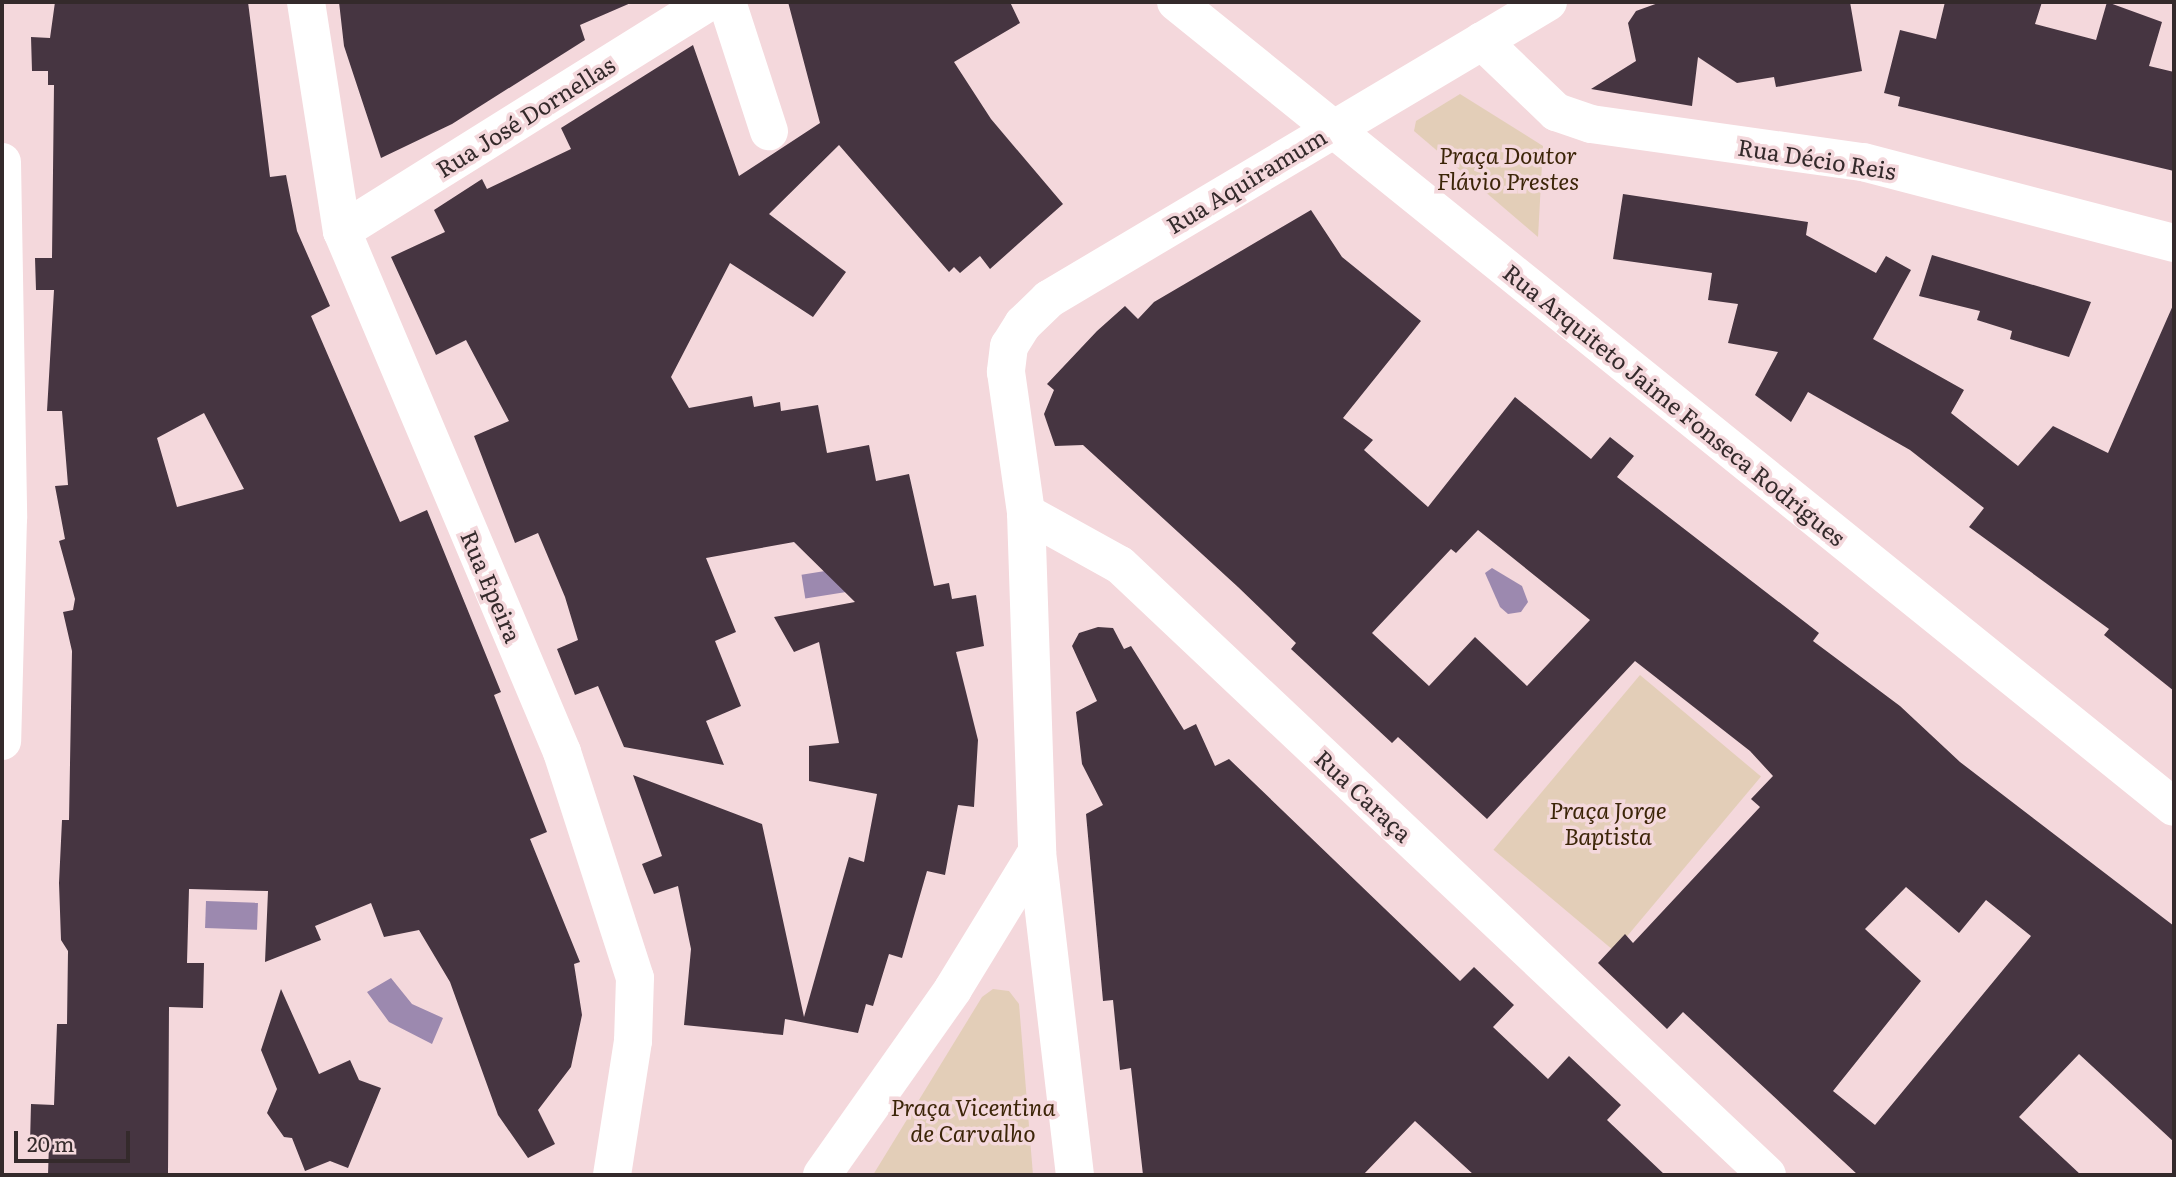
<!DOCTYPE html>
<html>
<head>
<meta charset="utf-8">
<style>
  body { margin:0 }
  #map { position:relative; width:2176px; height:1177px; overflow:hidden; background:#f4d8dc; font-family:Literata,serif }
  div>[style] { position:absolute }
  .green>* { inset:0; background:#e3ceb8; transform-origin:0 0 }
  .water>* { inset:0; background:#9c89af; transform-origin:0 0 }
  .building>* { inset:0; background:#463541 }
  .minor>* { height:38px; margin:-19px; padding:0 19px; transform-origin:19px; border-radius:19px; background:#fff }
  span { translate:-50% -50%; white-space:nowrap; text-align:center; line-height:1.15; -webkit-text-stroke:7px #f4d8dc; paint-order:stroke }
  .street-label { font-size:23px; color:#342a2b }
  .park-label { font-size:23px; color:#3c2508; font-style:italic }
  .frame { position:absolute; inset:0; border:4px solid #342a2b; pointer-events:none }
  .scale { position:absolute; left:14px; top:1131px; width:116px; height:32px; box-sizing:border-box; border:4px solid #342a2b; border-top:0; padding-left:9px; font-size:21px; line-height:24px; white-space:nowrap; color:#342a2b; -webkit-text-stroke:5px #f4d8dc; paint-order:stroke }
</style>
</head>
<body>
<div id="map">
  <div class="green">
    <div style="clip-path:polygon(1460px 94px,1543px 146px,1538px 237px,1414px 131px,1416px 121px)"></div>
    <div style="left:1640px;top:675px;width:158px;height:228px;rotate:40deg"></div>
    <div style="clip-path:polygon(993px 989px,1009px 991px,1019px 1004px,1033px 1175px,873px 1175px,982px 997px)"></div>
  </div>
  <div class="water">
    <div style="left:844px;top:568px;width:24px;height:43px;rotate:81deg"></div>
    <div style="clip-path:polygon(1492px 568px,1522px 586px,1528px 602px,1521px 612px,1508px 614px,1500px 607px,1485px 573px)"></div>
    <div style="left:206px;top:901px;width:52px;height:27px;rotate:2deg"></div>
    <div style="clip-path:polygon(391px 978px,412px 1004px,443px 1018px,432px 1044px,389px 1022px,367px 992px)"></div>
  </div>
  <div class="building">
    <div style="clip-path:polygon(evenodd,55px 2px,248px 2px,270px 177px,286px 175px,297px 231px,330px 306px,311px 316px,400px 522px,427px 510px,501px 692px,494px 695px,547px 832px,530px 839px,580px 962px,574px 964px,582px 1015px,571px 1067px,538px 1110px,555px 1144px,528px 1158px,498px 1115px,450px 982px,419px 930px,384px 937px,371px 903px,315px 926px,321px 940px,265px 962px,268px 891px,189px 889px,187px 963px,204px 963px,203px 1008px,169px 1007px,168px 1175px,48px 1175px,49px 1144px,30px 1143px,31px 1104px,54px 1105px,57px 1024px,67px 1024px,68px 951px,61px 940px,59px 883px,62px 820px,69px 820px,72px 651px,63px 612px,73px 610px,75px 599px,59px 541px,65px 539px,55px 486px,68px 485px,62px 411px,47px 411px,54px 290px,36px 290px,35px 258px,52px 258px,54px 85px,48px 85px,48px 71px,32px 71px,31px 37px,50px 38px,55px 2px,204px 413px,244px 489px,177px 507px,157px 438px,204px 413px)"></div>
    <div style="clip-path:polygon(339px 2px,633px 2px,580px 25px,585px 40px,452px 124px,381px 158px,344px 46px)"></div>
    <div style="clip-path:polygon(788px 2px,1010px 2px,1020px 23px,954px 62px,991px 119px,1063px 204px,990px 269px,980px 256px,960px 273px,954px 267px,949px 272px,839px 145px,769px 214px,846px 272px,813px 317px,730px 263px,671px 377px,689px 408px,752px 396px,754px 407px,780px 402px,781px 411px,818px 405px,827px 453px,869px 445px,876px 481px,909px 474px,934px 586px,949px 583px,952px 599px,976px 595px,984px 646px,956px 652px,978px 740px,974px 807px,958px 805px,945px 875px,927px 871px,902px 958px,889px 954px,873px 1006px,866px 1004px,858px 1033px,785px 1019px,783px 1035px,684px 1025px,691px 949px,678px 886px,654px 894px,642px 864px,662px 856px,633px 775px,762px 824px,804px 1017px,849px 857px,864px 862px,877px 794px,809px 781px,809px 746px,839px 743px,819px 642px,794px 652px,774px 617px,855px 602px,794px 542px,706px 558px,736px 632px,715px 641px,741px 706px,706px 721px,724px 765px,624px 747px,598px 686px,575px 695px,557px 649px,578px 640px,565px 597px,538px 533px,515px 543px,474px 436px,509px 421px,466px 340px,436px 355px,391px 257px,445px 232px,434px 210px,482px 179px,487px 189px,571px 149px,561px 128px,693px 45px,739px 176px,820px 123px)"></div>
    <div style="clip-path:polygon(1661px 2px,1850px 2px,1862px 71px,1776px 87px,1774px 77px,1737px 83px,1698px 57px,1692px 106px,1591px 89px,1636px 61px,1628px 23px,1636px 11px)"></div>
    <div style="clip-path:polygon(1945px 2px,2042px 2px,2035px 24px,2096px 40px,2107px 2px,2162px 22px,2149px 66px,2174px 72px,2174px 171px,1898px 106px,1900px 97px,1884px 93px,1900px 30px,1936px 39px)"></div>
    <div style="clip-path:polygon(1623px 194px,1808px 222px,1806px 235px,1876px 273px,1886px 256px,1911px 270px,1873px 339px,1964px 390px,1951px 413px,2018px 466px,2053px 426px,2108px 453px,2174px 303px,2174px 691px,2104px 635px,2109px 629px,1969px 527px,1984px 508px,1910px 450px,1808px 392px,1791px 422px,1755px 395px,1778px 352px,1728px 343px,1738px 304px,1708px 300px,1712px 273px,1613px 259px)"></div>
    <div style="clip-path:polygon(evenodd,1311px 210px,1342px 257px,1421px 321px,1343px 418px,1373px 440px,1364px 450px,1428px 507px,1515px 397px,1591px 459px,1610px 437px,1634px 456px,1617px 477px,1819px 633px,1813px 641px,1900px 706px,1960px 762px,2174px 926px,2174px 1142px,2079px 1054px,2019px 1117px,2081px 1175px,1858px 1175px,1683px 1012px,1667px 1029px,1598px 963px,1625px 934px,1633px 943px,1760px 807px,1751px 799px,1773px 776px,1750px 751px,1635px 661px,1487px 819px,1398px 737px,1392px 743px,1291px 649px,1296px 643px,1238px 587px,1083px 445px,1055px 446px,1044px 414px,1054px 390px,1047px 384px,1097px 331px,1125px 306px,1138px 319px,1154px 302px,1311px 210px,1478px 530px,1590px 620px,1527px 686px,1475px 637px,1429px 686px,1372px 633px,1451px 549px,1456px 553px,1478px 530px,1311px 210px,1906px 887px,1959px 933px,1986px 900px,2031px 936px,1875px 1125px,1833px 1091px,1921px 981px,1865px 929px,1906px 887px)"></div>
    <div style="clip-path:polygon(1932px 255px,2091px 302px,2069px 357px,2010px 339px,2012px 331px,1977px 320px,1980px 311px,1919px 296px)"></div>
    <div style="clip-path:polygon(1098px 627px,1113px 628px,1124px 649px,1131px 646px,1184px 730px,1196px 724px,1215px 766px,1229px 759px,1460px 981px,1474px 967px,1514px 1005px,1493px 1027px,1548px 1079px,1569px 1056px,1621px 1105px,1607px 1120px,1665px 1175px,1474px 1175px,1415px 1121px,1363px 1175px,1143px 1175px,1131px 1068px,1120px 1070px,1113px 1000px,1103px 1001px,1086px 814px,1103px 805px,1082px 764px,1076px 712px,1097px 701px,1072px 646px,1079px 633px)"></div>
    <div style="clip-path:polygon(281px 989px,319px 1074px,350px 1060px,359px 1080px,381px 1088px,348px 1168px,330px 1161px,305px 1171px,292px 1138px,284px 1137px,267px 1113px,277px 1089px,261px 1050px)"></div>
  </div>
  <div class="minor">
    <div style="left:306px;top:2px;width:232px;rotate:81.1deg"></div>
    <div style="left:342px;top:231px;width:566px;rotate:67.11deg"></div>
    <div style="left:562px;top:752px;width:237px;rotate:72.1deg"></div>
    <div style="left:635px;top:978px;width:63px;rotate:91.8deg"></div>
    <div style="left:633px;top:1041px;width:136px;rotate:98.9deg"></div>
    <div style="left:727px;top:2px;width:136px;rotate:72deg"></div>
    <div style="left:1176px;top:2px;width:1282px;rotate:38.89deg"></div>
    <div style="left:1548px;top:2px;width:581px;rotate:149.24deg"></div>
    <div style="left:1049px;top:299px;width:36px;rotate:136deg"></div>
    <div style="left:1023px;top:324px;width:26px;rotate:122deg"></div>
    <div style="left:1009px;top:346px;width:26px;rotate:97deg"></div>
    <div style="left:1006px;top:372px;width:142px;rotate:81.9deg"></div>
    <div style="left:1026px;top:513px;width:107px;rotate:29deg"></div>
    <div style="left:1120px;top:565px;width:889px;rotate:43.31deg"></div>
    <div style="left:1482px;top:41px;width:103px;rotate:43.8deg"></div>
    <div style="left:1556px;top:112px;width:37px;rotate:19deg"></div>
    <div style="left:1591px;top:124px;width:275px;rotate:8deg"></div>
    <div style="left:1863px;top:162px;width:321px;rotate:14.6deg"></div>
    <div style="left:2px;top:162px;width:356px;rotate:89deg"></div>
    <div style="left:8px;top:518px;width:223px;rotate:91.5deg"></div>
    <div style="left:342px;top:231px;width:432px;rotate:-32deg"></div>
    <div style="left:1026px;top:513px;width:339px;rotate:88.1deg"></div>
    <div style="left:1037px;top:852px;width:325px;rotate:83.3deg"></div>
    <div style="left:822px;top:1175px;width:228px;rotate:-54.8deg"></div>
    <div style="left:953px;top:989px;width:161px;rotate:-58.5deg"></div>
  </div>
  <div class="street-label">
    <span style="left:525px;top:116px;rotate:-32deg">Rua José Dornellas</span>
    <span style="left:1817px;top:158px;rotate:9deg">Rua Décio Reis</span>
    <span style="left:1246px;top:180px;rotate:-31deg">Rua Aquiramum</span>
    <span style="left:1675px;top:404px;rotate:39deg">Rua Arquiteto Jaime Fonseca Rodrigues</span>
    <span style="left:492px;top:586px;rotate:67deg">Rua Epeira</span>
    <span style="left:1364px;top:795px;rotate:43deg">Rua Caraça</span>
  </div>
  <div class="park-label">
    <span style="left:1508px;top:167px">Praça Doutor<br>Flávio Prestes</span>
    <span style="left:1608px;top:822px">Praça Jorge<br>Baptista</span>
    <span style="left:973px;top:1119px">Praça Vicentina<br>de Carvalho</span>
  </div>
  <div class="frame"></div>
  <div class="scale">20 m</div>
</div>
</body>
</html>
